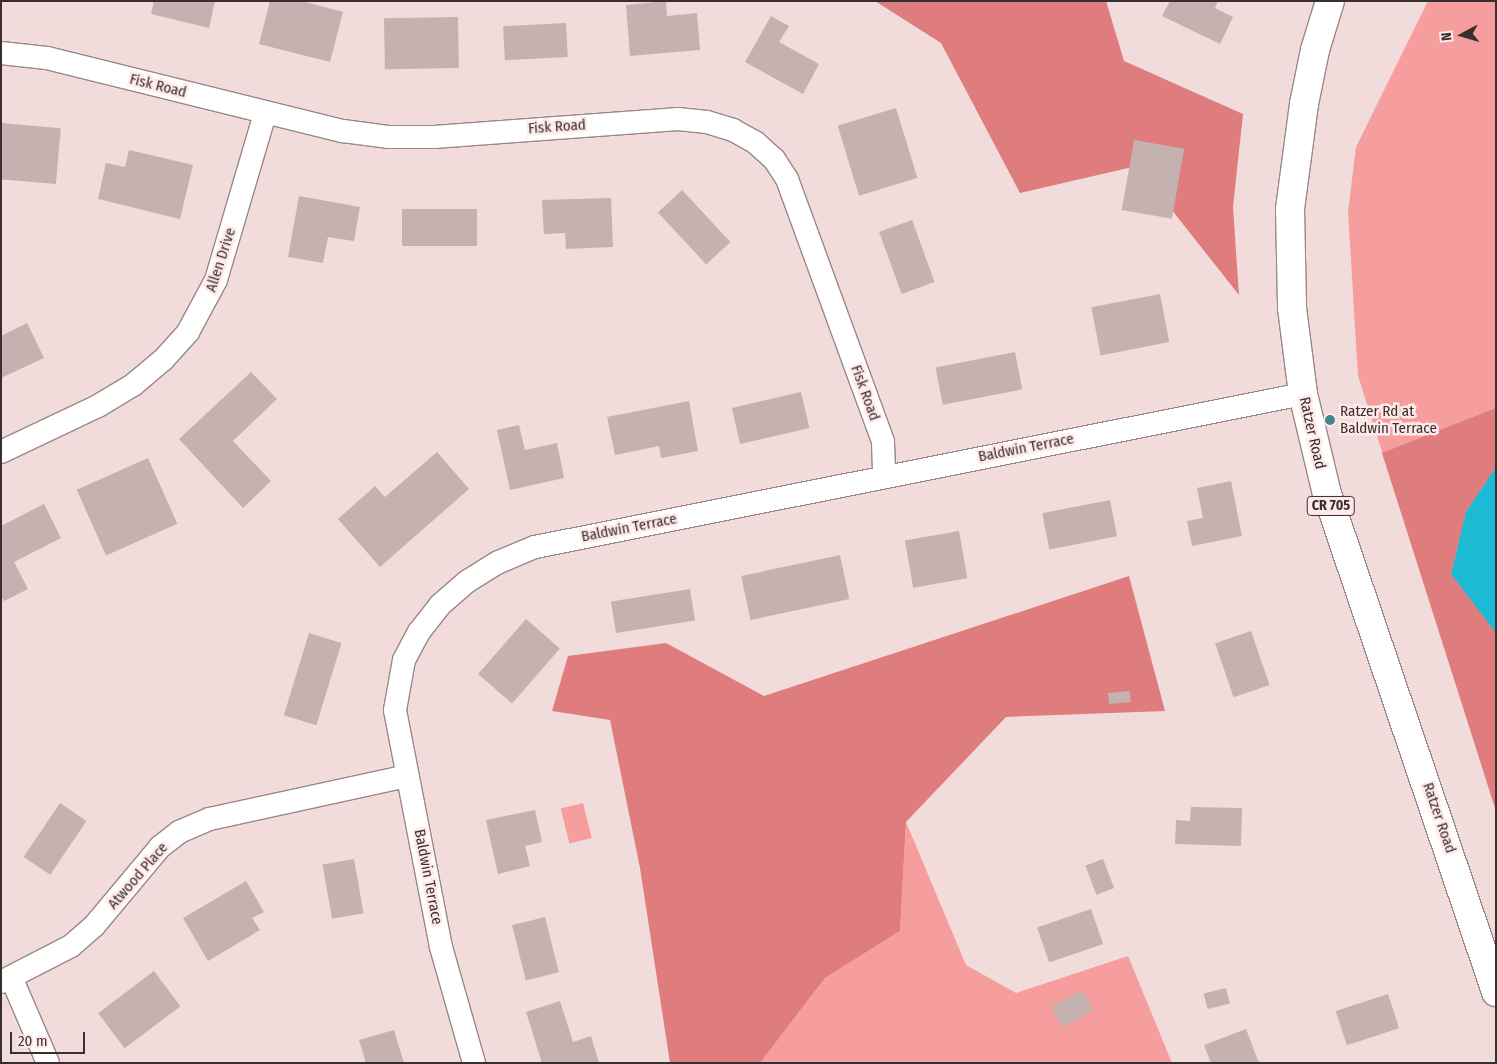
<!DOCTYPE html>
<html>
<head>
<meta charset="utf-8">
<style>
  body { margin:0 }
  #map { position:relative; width:1497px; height:1064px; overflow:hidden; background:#f1dcdb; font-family:"Fira Sans Condensed",sans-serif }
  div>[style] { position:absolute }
  .green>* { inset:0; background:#f69e9d; transform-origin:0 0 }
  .forest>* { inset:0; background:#df7c7d }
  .water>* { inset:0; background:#1cbad3 }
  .building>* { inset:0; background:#c5b1b0; transform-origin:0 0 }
  .roads { filter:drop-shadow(1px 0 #9a8786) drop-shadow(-1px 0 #9a8786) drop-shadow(0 1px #9a8786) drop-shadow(0 -1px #9a8786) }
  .street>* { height:22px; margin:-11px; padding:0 11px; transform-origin:11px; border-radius:11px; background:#fff }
  .primary>* { height:28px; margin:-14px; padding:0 14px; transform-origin:14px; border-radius:14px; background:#fff }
  .dots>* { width:14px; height:14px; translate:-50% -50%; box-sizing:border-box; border:2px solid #ffe9e9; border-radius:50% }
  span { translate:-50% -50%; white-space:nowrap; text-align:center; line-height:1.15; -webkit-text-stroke:5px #ffe9e9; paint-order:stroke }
  .shield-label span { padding:1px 4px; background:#ffe9e9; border:1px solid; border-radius:4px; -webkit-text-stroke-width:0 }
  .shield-label { font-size:14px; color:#383030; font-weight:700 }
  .street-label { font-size:15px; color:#383030 }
  .poi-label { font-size:15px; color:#383030 }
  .left { translate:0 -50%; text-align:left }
  .frame { position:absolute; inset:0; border:2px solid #383030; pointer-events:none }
  .north { position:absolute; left:1437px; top:10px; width:50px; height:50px; -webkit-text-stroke:4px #ffe9e9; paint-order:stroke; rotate:264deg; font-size:14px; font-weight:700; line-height:20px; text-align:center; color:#383030 }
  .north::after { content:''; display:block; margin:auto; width:18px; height:22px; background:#383030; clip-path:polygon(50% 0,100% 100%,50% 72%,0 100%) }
  .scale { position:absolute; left:10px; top:1032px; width:75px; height:22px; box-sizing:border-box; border:2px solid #383030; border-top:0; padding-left:6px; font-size:15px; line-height:18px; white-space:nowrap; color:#383030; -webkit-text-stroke:4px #ffe9e9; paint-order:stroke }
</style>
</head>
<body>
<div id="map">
  <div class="green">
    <div style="clip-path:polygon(1428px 1px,1496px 1px,1496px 811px,1358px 376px,1348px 212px,1356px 147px)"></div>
    <div style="left:583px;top:803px;width:36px;height:23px;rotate:76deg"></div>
    <div style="clip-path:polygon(906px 822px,966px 965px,1016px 993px,1128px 956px,1172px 1063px,760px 1063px,825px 978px,900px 931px)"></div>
  </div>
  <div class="forest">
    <div style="clip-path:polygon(875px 1px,1106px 1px,1124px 61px,1243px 114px,1233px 207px,1239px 295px,1137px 166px,1020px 193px,941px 43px)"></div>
    <div style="clip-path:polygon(1496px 408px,1496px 467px,1466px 512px,1451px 574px,1496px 633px,1496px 811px,1382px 453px)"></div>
    <div style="clip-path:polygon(1129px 576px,1165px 711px,1006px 717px,906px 822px,900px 931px,825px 978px,760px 1063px,670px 1063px,640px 868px,610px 720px,552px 711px,568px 656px,666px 643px,764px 696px)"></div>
  </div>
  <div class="water">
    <div style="clip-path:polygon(1496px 467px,1496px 633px,1451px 574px,1466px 512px)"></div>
  </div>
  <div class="building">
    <div style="clip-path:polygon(154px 1px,215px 1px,209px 28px,151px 14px)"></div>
    <div style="clip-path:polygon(270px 1px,302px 1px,343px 12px,330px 62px,259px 44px)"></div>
    <div style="clip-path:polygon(666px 1px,667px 16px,697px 13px,700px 50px,630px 56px,626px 5px)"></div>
    <div style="clip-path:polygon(1170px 1px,1218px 1px,1215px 8px,1233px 17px,1220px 44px,1162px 16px)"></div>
    <div style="clip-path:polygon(771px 16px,789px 26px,779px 42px,819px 64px,803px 94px,745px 62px)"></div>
    <div style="left:458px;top:17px;width:51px;height:74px;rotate:89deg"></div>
    <div style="left:566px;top:23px;width:34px;height:63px;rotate:87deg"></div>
    <div style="left:896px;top:108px;width:73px;height:61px;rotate:73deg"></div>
    <div style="left:1px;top:123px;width:60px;height:56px;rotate:5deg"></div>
    <div style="left:1134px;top:140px;width:51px;height:71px;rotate:10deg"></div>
    <div style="clip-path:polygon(129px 150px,193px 165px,180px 219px,98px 199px,106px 163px,125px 167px)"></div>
    <div style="left:682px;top:190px;width:71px;height:33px;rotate:47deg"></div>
    <div style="clip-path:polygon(299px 196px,360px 207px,354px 241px,328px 237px,323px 263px,288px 257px)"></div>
    <div style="clip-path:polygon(611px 198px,613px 247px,566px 249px,565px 233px,544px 234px,542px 200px)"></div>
    <div style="left:477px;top:209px;width:37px;height:75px;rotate:90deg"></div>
    <div style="left:912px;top:220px;width:66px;height:35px;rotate:70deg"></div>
    <div style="left:1160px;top:294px;width:49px;height:70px;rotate:79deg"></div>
    <div style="clip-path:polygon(27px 323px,44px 358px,1px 378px,1px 336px)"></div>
    <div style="left:1015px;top:352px;width:38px;height:81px;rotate:79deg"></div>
    <div style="clip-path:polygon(251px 372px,277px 399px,233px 441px,271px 481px,243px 508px,179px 439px)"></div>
    <div style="left:801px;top:392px;width:37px;height:71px;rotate:77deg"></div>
    <div style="clip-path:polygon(689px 401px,698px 451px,661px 458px,659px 446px,615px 455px,607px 417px)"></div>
    <div style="clip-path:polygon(519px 425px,525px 450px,557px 443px,564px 478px,510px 490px,497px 430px)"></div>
    <div style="clip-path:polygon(437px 452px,469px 489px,380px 567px,338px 519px,375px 486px,385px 497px)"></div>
    <div style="left:148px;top:458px;width:72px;height:78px;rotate:66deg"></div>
    <div style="clip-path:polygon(1231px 481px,1242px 536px,1192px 546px,1187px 521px,1203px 518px,1197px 488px)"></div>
    <div style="left:1110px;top:500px;width:37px;height:69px;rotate:79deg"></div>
    <div style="clip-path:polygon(44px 504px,61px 538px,14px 562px,28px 589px,4px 601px,1px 596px,1px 526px)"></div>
    <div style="left:959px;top:531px;width:48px;height:55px;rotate:80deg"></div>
    <div style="left:840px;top:555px;width:45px;height:101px;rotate:78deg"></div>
    <div style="left:690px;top:589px;width:32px;height:80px;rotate:81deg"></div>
    <div style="left:526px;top:619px;width:45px;height:73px;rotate:41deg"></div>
    <div style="left:1251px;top:631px;width:57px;height:38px;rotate:71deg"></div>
    <div style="left:309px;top:633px;width:34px;height:86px;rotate:17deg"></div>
    <div style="left:1130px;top:691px;width:11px;height:22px;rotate:85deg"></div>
    <div style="left:60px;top:803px;width:32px;height:65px;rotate:34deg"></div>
    <div style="clip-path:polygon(1191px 807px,1242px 808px,1241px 846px,1175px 844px,1176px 820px,1190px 821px)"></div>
    <div style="clip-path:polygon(535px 810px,542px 842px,525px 846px,530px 866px,498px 874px,486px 820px)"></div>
    <div style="left:354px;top:859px;width:55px;height:32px;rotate:80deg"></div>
    <div style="left:1103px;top:859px;width:31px;height:19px;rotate:69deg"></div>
    <div style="clip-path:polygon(246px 881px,264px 912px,252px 918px,260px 930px,208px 961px,183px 918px)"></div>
    <div style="left:1091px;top:909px;width:37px;height:57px;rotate:71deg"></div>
    <div style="left:545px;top:917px;width:57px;height:34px;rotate:76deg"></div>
    <div style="left:154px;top:971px;width:44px;height:70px;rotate:53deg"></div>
    <div style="left:1226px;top:988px;width:16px;height:23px;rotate:76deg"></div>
    <div style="left:1082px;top:990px;width:23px;height:35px;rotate:61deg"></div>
    <div style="left:1388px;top:994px;width:36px;height:55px;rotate:72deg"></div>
    <div style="clip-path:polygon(560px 1001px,573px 1042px,591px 1036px,599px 1063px,542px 1063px,526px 1012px)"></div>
    <div style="clip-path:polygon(1246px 1029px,1259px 1063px,1211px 1063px,1204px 1045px)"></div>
    <div style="clip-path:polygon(394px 1030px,404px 1063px,366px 1063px,359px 1040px)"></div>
  </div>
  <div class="roads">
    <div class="street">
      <div style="left:1px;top:53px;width:46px;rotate:6.2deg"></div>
      <div style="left:47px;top:58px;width:305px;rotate:13.9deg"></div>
      <div style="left:343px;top:131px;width:45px;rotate:7.6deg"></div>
      <div style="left:388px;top:137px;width:46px"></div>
      <div style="left:434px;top:137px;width:245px;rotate:-4.2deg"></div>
      <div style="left:678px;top:119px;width:29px;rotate:6deg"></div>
      <div style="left:707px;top:122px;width:27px;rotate:17deg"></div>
      <div style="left:733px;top:130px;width:26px;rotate:29deg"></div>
      <div style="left:756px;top:143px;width:24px;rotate:42deg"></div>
      <div style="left:774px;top:159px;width:24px;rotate:57deg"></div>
      <div style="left:787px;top:179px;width:280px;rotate:69.9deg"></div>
      <div style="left:883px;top:442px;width:34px;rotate:88deg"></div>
      <div style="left:1px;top:452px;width:107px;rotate:-25.4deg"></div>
      <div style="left:98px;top:406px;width:41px;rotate:-31deg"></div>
      <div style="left:133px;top:385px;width:39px;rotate:-40deg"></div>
      <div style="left:163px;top:360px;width:38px;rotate:-48deg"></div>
      <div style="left:188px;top:332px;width:59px;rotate:-61.7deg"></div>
      <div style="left:216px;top:280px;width:174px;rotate:-73.6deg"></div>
      <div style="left:11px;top:977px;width:94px;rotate:66.7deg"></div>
      <div style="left:1px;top:982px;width:79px;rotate:-27.2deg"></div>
      <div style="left:71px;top:946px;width:30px;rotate:-41deg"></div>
      <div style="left:94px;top:926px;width:103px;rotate:-50.1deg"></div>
      <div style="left:160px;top:847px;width:24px;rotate:-38deg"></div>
      <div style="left:179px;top:832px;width:34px;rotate:-23deg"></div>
      <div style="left:210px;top:819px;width:202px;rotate:-12.3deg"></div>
      <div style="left:474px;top:1063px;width:121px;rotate:-105.9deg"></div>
      <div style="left:441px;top:947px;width:241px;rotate:-101deg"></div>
      <div style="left:395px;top:710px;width:51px;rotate:-79.8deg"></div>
      <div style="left:404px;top:660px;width:32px;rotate:-62deg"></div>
      <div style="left:419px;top:632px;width:34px;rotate:-52deg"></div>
      <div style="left:440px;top:605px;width:37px;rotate:-41deg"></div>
      <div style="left:468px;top:581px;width:36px;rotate:-32deg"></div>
      <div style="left:499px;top:562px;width:39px;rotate:-23deg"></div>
      <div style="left:535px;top:547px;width:783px;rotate:-11.27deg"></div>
    </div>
    <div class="primary">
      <div style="left:1330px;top:1px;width:51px;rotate:107deg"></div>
      <div style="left:1315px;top:50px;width:55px;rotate:101.5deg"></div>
      <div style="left:1304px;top:104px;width:106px;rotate:97.6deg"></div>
      <div style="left:1290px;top:209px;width:99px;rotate:88.8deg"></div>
      <div style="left:1292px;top:308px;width:87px;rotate:82.7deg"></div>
      <div style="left:1303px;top:394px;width:103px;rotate:76.5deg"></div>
      <div style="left:1327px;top:494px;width:526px;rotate:71.25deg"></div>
    </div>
  </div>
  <div class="dots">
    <div style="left:1330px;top:420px;background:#408592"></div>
  </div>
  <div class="shield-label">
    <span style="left:1331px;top:506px">CR 705</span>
  </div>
  <div class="street-label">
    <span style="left:158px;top:86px;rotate:14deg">Fisk Road</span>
    <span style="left:557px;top:127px;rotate:-4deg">Fisk Road</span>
    <span style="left:221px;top:260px;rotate:-72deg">Allen Drive</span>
    <span style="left:865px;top:393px;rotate:70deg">Fisk Road</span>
    <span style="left:1312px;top:433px;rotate:77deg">Ratzer Road</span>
    <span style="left:1026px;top:448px;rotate:-11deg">Baldwin Terrace</span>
    <span style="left:629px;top:528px;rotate:-11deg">Baldwin Terrace</span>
    <span style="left:1439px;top:818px;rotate:71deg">Ratzer Road</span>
    <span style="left:138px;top:876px;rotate:-49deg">Atwood Place</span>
    <span style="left:428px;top:877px;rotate:79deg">Baldwin Terrace</span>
  </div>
  <div class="poi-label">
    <span class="left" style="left:1340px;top:420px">Ratzer Rd at<br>Baldwin Terrace</span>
  </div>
  <div class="frame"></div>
  <div class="north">N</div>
  <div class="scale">20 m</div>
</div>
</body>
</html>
